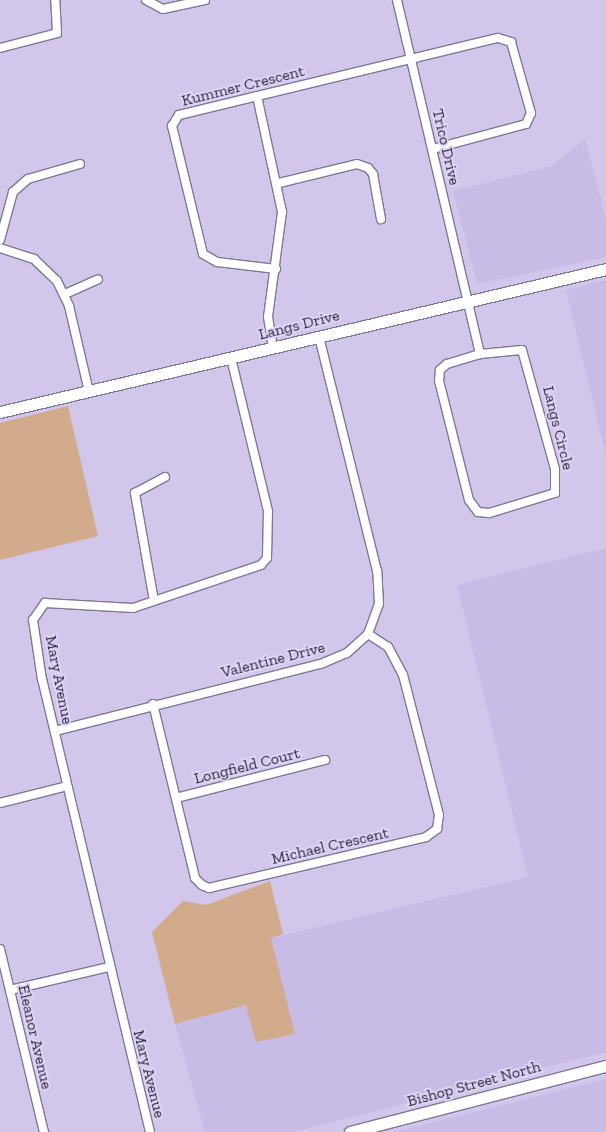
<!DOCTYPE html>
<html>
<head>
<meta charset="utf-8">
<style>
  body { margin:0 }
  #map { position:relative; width:606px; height:1132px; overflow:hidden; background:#d2c7eb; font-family:"Zilla Slab",serif }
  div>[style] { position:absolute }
  .built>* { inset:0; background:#c8bbe5 }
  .green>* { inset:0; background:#d2ab8c }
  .roads { filter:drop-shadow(1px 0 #807696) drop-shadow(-1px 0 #807696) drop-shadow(0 1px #807696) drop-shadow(0 -1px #807696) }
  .street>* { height:8px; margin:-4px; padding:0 4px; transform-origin:4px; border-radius:4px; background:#fff }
  .secondary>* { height:11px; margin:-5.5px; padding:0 5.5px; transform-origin:5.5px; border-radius:5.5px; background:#fff }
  span { translate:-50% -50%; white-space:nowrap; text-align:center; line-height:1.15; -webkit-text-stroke:4px #dfd4f8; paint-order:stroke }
  .street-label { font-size:16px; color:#292533 }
</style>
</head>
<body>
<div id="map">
  <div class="built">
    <div style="clip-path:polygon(585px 139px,606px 219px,606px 257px,477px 284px,453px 191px,552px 166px)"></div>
    <div style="clip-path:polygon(606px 280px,606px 455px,566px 290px)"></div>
    <div style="clip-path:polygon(606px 548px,606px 1052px,294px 1132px,205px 1132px,175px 1024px,246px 1005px,295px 1034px,271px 938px,528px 877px,457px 585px)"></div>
    <div style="clip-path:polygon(606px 1079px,606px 1132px,394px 1132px)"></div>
  </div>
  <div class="green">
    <div style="clip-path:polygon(68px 406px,98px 536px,0 560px,0 423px)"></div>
    <div style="clip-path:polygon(270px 881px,283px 934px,271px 938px,295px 1034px,256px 1042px,246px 1005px,175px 1024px,152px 932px,183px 901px,206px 905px)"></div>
  </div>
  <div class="roads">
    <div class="street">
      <div style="left:146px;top:0;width:19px;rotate:28deg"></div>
      <div style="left:163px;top:9px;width:43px;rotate:-12.1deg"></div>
      <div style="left:397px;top:0;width:364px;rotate:76.8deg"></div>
      <div style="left:480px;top:354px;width:42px;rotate:-5.4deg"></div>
      <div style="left:522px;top:350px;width:123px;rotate:74.5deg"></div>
      <div style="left:555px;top:469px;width:24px;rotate:90deg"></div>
      <div style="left:555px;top:493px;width:69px;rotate:163.1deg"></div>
      <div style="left:489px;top:513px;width:11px;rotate:-175deg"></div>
      <div style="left:478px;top:512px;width:15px;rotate:-127deg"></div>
      <div style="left:469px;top:500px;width:123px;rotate:-104.1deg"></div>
      <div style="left:439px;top:381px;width:11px;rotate:-85deg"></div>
      <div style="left:440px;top:370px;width:9px;rotate:-41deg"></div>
      <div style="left:447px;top:364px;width:34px;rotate:-17deg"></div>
      <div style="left:0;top:48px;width:59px;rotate:-14.7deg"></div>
      <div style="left:57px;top:33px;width:33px;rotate:-93deg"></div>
      <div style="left:257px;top:96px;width:119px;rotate:77.8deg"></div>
      <div style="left:282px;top:212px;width:106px;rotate:97.6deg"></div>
      <div style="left:268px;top:317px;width:31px;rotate:81deg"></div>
      <div style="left:279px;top:183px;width:80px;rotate:-13.7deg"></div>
      <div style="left:357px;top:164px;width:12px;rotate:20deg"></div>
      <div style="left:368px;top:168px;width:8px;rotate:50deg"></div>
      <div style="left:373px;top:174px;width:46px;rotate:79.9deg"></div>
      <div style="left:0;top:240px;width:50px;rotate:-74.8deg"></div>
      <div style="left:13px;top:192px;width:20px;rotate:-41deg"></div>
      <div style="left:28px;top:179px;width:54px;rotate:-16.1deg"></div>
      <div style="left:0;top:248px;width:36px;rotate:18deg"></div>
      <div style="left:34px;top:259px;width:32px;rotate:44deg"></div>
      <div style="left:57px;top:281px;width:28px;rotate:64deg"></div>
      <div style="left:69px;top:306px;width:88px;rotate:76.9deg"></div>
      <div style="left:276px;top:269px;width:59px;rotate:-173.2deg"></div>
      <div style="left:217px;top:262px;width:16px;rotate:-150deg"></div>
      <div style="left:203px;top:254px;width:132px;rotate:-103.6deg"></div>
      <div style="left:172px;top:126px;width:13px;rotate:-58deg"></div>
      <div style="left:179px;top:115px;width:328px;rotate:-13.6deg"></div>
      <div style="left:498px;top:38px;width:14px;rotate:17deg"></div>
      <div style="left:511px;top:42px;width:74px;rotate:74.3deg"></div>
      <div style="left:531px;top:113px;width:12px;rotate:114deg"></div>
      <div style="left:526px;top:124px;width:96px;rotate:165deg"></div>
      <div style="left:65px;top:294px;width:36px;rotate:-24deg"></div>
      <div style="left:154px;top:601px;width:110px;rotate:-100deg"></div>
      <div style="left:135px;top:493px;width:34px;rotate:-28deg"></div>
      <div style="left:153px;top:704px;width:179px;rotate:76.4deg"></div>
      <div style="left:195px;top:878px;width:10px;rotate:45deg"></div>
      <div style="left:202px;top:885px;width:8px;rotate:23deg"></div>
      <div style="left:209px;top:888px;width:223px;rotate:-13.2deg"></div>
      <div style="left:426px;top:837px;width:14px;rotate:-36deg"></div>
      <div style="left:437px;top:829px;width:14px;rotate:-82deg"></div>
      <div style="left:439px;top:815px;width:145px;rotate:-104.4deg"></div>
      <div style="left:403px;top:675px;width:32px;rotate:-118deg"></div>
      <div style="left:388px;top:647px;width:24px;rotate:-147deg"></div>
      <div style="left:55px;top:731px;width:276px;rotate:-14.2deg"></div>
      <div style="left:323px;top:663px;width:26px;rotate:-23deg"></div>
      <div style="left:347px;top:653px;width:28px;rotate:-42deg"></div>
      <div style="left:368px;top:634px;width:32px;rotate:-70deg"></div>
      <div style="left:379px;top:604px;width:33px;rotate:-93deg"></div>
      <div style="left:377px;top:571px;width:241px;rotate:-103.9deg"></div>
      <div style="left:176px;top:798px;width:154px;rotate:-14.3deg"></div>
      <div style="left:0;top:803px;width:69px;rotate:-14.2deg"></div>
      <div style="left:0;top:949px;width:188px;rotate:76.5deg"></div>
      <div style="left:10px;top:990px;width:102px;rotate:-13.1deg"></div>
      <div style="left:150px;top:1132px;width:465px;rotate:-103.4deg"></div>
      <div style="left:42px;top:680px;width:61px;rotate:-98.5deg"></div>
      <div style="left:33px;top:620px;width:21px;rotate:-55deg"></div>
      <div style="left:45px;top:603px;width:88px;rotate:3.3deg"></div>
      <div style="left:133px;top:608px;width:135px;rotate:-18.6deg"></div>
      <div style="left:261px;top:565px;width:9px;rotate:-49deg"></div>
      <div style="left:267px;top:558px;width:47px;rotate:-88.8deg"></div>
      <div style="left:268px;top:511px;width:157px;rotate:-103.6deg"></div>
    </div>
    <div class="secondary">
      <div style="left:0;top:412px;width:623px;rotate:-13.28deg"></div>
      <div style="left:350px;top:1132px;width:264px;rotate:-14.5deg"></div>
    </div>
  </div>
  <div class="street-label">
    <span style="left:243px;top:86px;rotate:-14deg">Kummer Crescent</span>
    <span style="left:446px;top:147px;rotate:77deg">Trico Drive</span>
    <span style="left:299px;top:325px;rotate:-14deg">Langs Drive</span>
    <span style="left:558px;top:428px;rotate:76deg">Langs Circle</span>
    <span style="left:273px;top:660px;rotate:-14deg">Valentine Drive</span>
    <span style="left:59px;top:680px;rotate:79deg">Mary Avenue</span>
    <span style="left:247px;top:766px;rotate:-14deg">Longfield Court</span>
    <span style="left:330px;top:846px;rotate:-13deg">Michael Crescent</span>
    <span style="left:35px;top:1037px;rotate:77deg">Eleanor Avenue</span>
    <span style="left:149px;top:1074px;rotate:76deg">Mary Avenue</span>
    <span style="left:474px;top:1084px;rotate:-15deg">Bishop Street North</span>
  </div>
</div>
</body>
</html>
